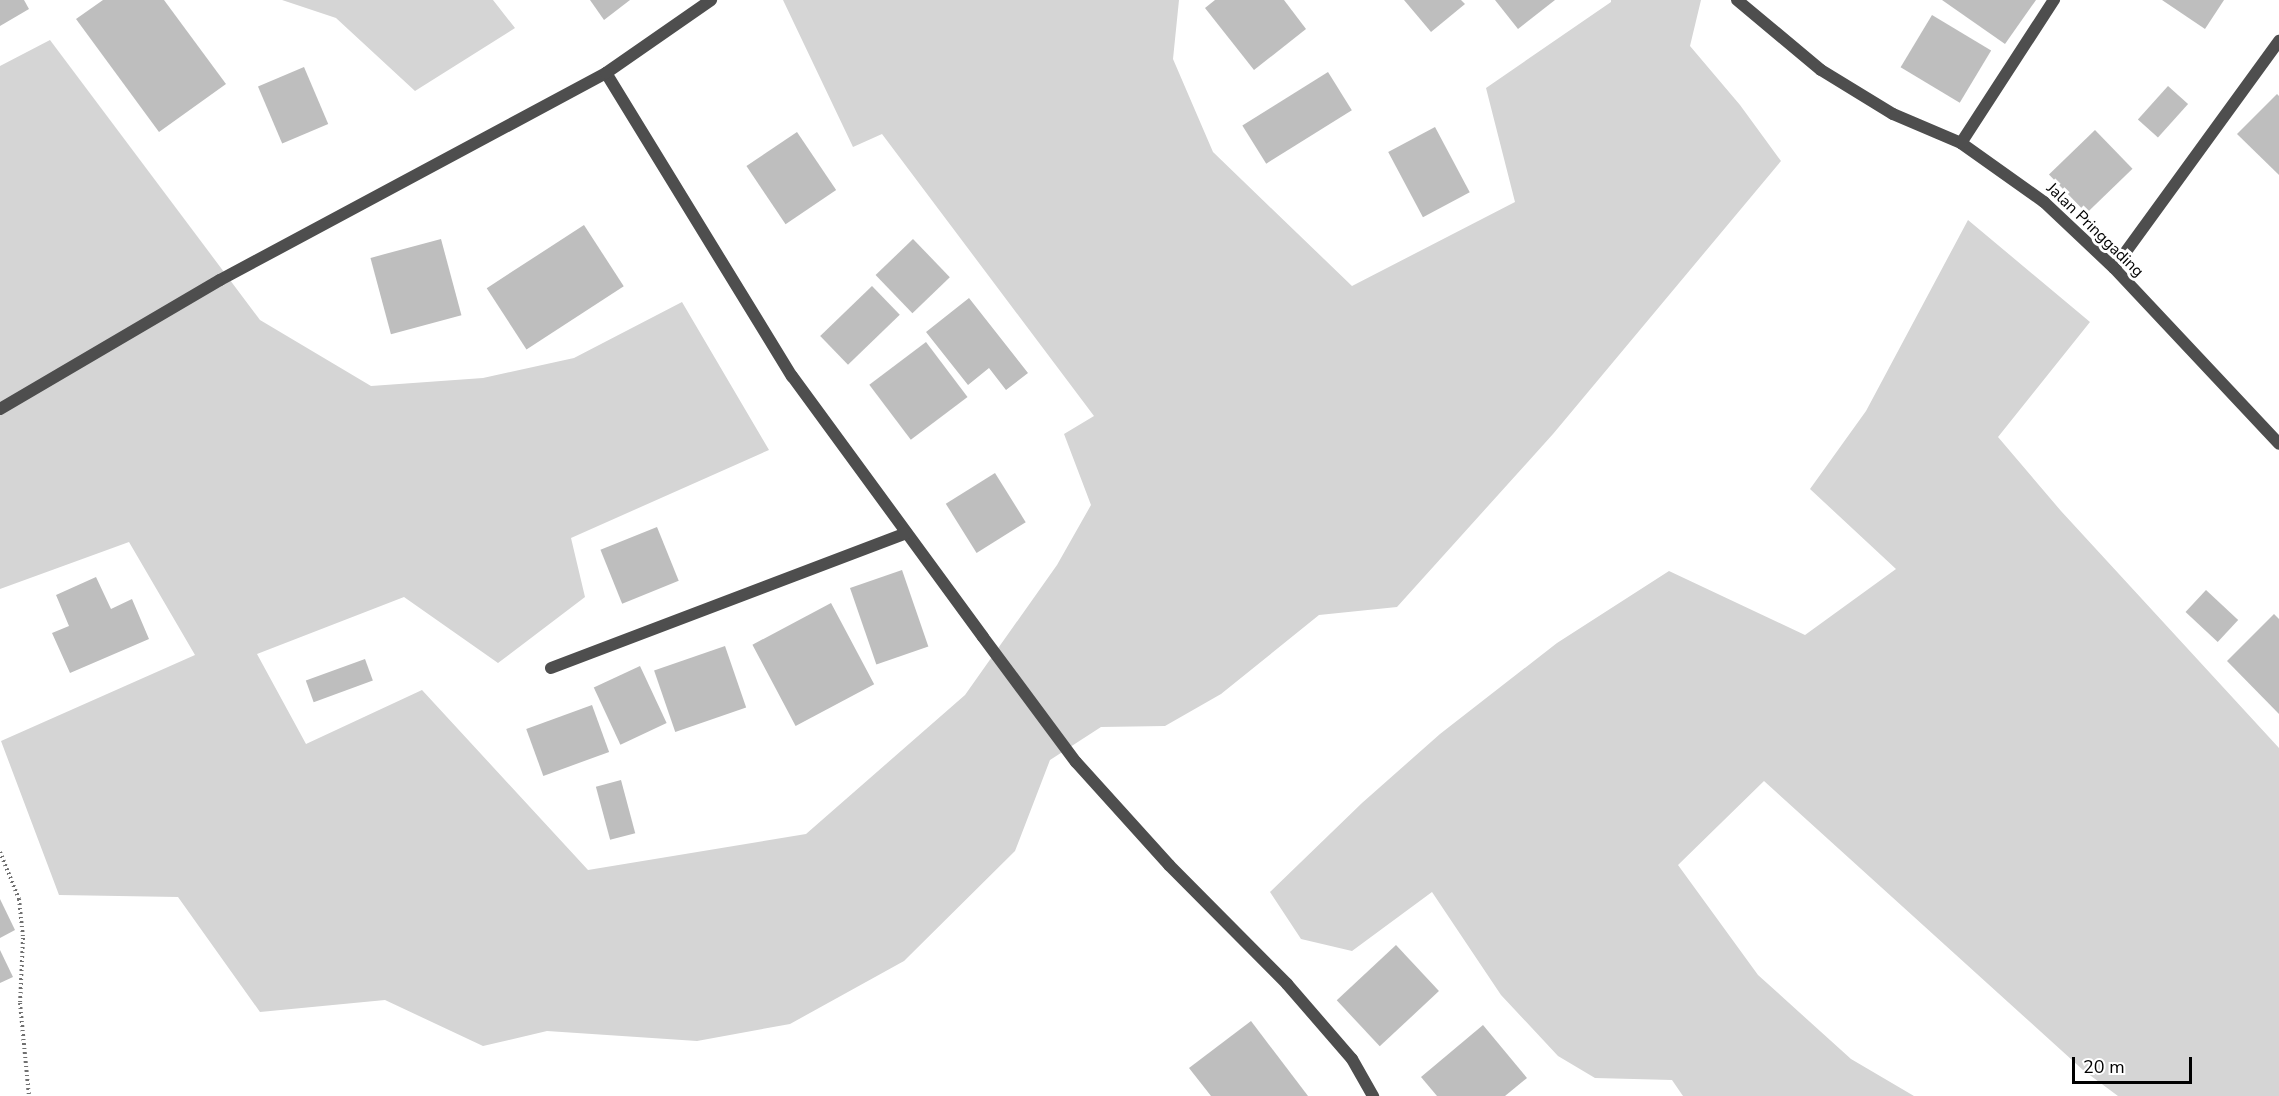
<!DOCTYPE html>
<html>
<head>
<meta charset="utf-8">
<style>
  body { margin:0 }
  #map { position:relative; width:2279px; height:1096px; overflow:hidden; background:#fff; font-family:"Nunito Sans",sans-serif }
  div>[style] { position:absolute }
  .green>* { inset:0; background:#d5d5d5 }
  .building>* { inset:0; background:#bebebe; transform-origin:0 0 }
  .path>* { height:4px; margin-top:-2px; transform-origin:0; background:repeating-linear-gradient(90deg,#707070 0 1.5px,transparent 0 4.5px) }
  .street>* { height:12px; margin:-6px; padding:0 6px; transform-origin:6px; border-radius:6px; background:#4e4e4e }
  span { translate:-50% -50%; white-space:nowrap; text-align:center; line-height:1.15; -webkit-text-stroke:6px #fff; paint-order:stroke }
  .street-label { font-size:16px; color:#000 }
  .scale { position:absolute; left:2072px; top:1057px; width:120px; height:27px; box-sizing:border-box; border:3px solid #000; border-top:0; padding-left:8px; font-size:18px; line-height:21px; white-space:nowrap; color:#000; -webkit-text-stroke:4px #fff; paint-order:stroke }
</style>
</head>
<body>
<div id="map">
  <div class="green">
    <div style="clip-path:polygon(282px 0,493px 0,515px 28px,415px 91px,336px 18px)"></div>
    <div style="clip-path:polygon(783px 0,1179px 0,1173px 59px,1213px 152px,1352px 286px,1515px 202px,1486px 88px,1611px 2px,1611px 0,1701px 0,1690px 46px,1740px 105px,1781px 161px,1553px 434px,1397px 607px,1319px 615px,1221px 694px,1165px 726px,1101px 727px,1050px 760px,1015px 851px,904px 961px,790px 1024px,697px 1041px,547px 1031px,483px 1046px,385px 1000px,260px 1012px,178px 897px,59px 895px,1px 741px,195px 655px,129px 542px,0 589px,0 66px,50px 40px,260px 320px,371px 386px,483px 378px,574px 358px,682px 302px,769px 450px,571px 538px,585px 597px,498px 663px,404px 597px,257px 654px,306px 744px,422px 690px,588px 870px,806px 834px,965px 695px,1057px 565px,1091px 505px,1064px 434px,1094px 416px,882px 134px,853px 147px)"></div>
    <div style="clip-path:polygon(1968px 220px,2090px 322px,1998px 437px,2061px 511px,2279px 748px,2279px 1096px,2118px 1096px,2083px 1070px,1764px 781px,1678px 865px,1758px 975px,1851px 1059px,1914px 1096px,1683px 1096px,1672px 1080px,1595px 1078px,1558px 1056px,1501px 995px,1432px 892px,1352px 951px,1301px 939px,1270px 892px,1362px 803px,1440px 734px,1557px 643px,1669px 571px,1805px 635px,1896px 569px,1810px 489px,1866px 411px)"></div>
  </div>
  <div class="building">
    <div style="clip-path:polygon(0 0,24px 0,29px 9px,0 26px)"></div>
    <div style="clip-path:polygon(103px 0,164px 0,226px 84px,159px 132px,76px 19px)"></div>
    <div style="clip-path:polygon(590px 0,630px 0,604px 20px)"></div>
    <div style="clip-path:polygon(1215px 0,1284px 0,1306px 29px,1254px 70px,1205px 8px)"></div>
    <div style="clip-path:polygon(1404px 0,1461px 0,1465px 4px,1431px 32px)"></div>
    <div style="clip-path:polygon(1495px 0,1555px 0,1518px 29px)"></div>
    <div style="clip-path:polygon(1942px 0,2036px 0,2005px 44px)"></div>
    <div style="clip-path:polygon(2162px 0,2224px 0,2205px 29px)"></div>
    <div style="left:1932px;top:15px;width:69px;height:61px;rotate:31deg"></div>
    <div style="left:304px;top:67px;width:62px;height:50px;rotate:67deg"></div>
    <div style="left:1328px;top:72px;width:45px;height:101px;rotate:58deg"></div>
    <div style="left:2168px;top:86px;width:27px;height:45px;rotate:42deg"></div>
    <div style="clip-path:polygon(2277px 94px,2279px 96px,2279px 175px,2237px 134px)"></div>
    <div style="left:1435px;top:127px;width:74px;height:53px;rotate:62deg"></div>
    <div style="left:2095px;top:130px;width:54px;height:64px;rotate:46deg"></div>
    <div style="left:797px;top:132px;width:70px;height:61px;rotate:56deg"></div>
    <div style="left:584px;top:225px;width:73px;height:116px;rotate:57deg"></div>
    <div style="left:441px;top:239px;width:79px;height:73px;rotate:75deg"></div>
    <div style="left:913px;top:239px;width:53px;height:52px;rotate:46deg"></div>
    <div style="left:872px;top:286px;width:40px;height:72px;rotate:46deg"></div>
    <div style="clip-path:polygon(969px 298px,1028px 373px,1006px 390px,989px 368px,968px 385px,926px 332px)"></div>
    <div style="left:926px;top:342px;width:69px;height:71px;rotate:53deg"></div>
    <div style="left:995px;top:473px;width:58px;height:58px;rotate:58deg"></div>
    <div style="left:657px;top:527px;width:58px;height:61px;rotate:68deg"></div>
    <div style="left:902px;top:570px;width:81px;height:55px;rotate:71deg"></div>
    <div style="clip-path:polygon(96px 577px,111px 609px,132px 599px,149px 639px,70px 673px,52px 633px,69px 626px,56px 595px)"></div>
    <div style="left:2206px;top:590px;width:44px;height:30px;rotate:43deg"></div>
    <div style="left:831px;top:603px;width:92px;height:89px;rotate:62deg"></div>
    <div style="clip-path:polygon(2274px 614px,2279px 619px,2279px 714px,2227px 661px)"></div>
    <div style="left:725px;top:646px;width:65px;height:75px;rotate:71deg"></div>
    <div style="left:365px;top:659px;width:23px;height:63px;rotate:70deg"></div>
    <div style="left:640px;top:666px;width:63px;height:51px;rotate:65deg"></div>
    <div style="left:592px;top:705px;width:50px;height:70px;rotate:70deg"></div>
    <div style="left:621px;top:780px;width:55px;height:26px;rotate:75deg"></div>
    <div style="clip-path:polygon(0 899px,15px 930px,0 938px)"></div>
    <div style="left:1396px;top:945px;width:63px;height:81px;rotate:47deg"></div>
    <div style="clip-path:polygon(0 950px,13px 977px,0 983px)"></div>
    <div style="clip-path:polygon(1251px 1021px,1308px 1096px,1211px 1096px,1189px 1068px)"></div>
    <div style="clip-path:polygon(1483px 1025px,1527px 1078px,1505px 1096px,1437px 1096px,1421px 1077px)"></div>
  </div>
  <div class="path">
    <div style="left:0;top:852px;width:51px;rotate:68deg"></div>
    <div style="left:19px;top:899px;width:39px;rotate:84deg"></div>
    <div style="left:23px;top:938px;width:65px;rotate:92.6deg"></div>
    <div style="left:20px;top:1003px;width:93px;rotate:84.5deg"></div>
  </div>
  <div class="street">
    <div style="left:1737px;top:0;width:109px;rotate:39.8deg"></div>
    <div style="left:1821px;top:70px;width:84px;rotate:31.4deg"></div>
    <div style="left:1893px;top:114px;width:74px;rotate:23.1deg"></div>
    <div style="left:1961px;top:143px;width:102px;rotate:35.4deg"></div>
    <div style="left:2044px;top:202px;width:96px;rotate:43.3deg"></div>
    <div style="left:2114px;top:268px;width:241px;rotate:46.8deg"></div>
    <div style="left:606px;top:73px;width:356px;rotate:58.5deg"></div>
    <div style="left:792px;top:376px;width:323px;rotate:53.8deg"></div>
    <div style="left:983px;top:637px;width:156px;rotate:53.4deg"></div>
    <div style="left:1076px;top:762px;width:139px;rotate:47.9deg"></div>
    <div style="left:1169px;top:865px;width:168px;rotate:45.2deg"></div>
    <div style="left:1287px;top:984px;width:99px;rotate:49.1deg"></div>
    <div style="left:1352px;top:1059px;width:43px;rotate:60.4deg"></div>
    <div style="left:1961px;top:143px;width:171px;rotate:-57deg"></div>
    <div style="left:2114px;top:268px;width:281px;rotate:-54deg"></div>
    <div style="left:0;top:409px;width:255px;rotate:-30.4deg"></div>
    <div style="left:220px;top:280px;width:438px;rotate:-28.2deg"></div>
    <div style="left:606px;top:73px;width:128px;rotate:-34.8deg"></div>
    <div style="left:551px;top:668px;width:380px;rotate:-20.8deg"></div>
  </div>
  <div class="street-label">
    <span style="left:2095px;top:230px;rotate:44deg">Jalan Pringgading</span>
  </div>
  <div class="scale">20 m</div>
</div>
</body>
</html>
